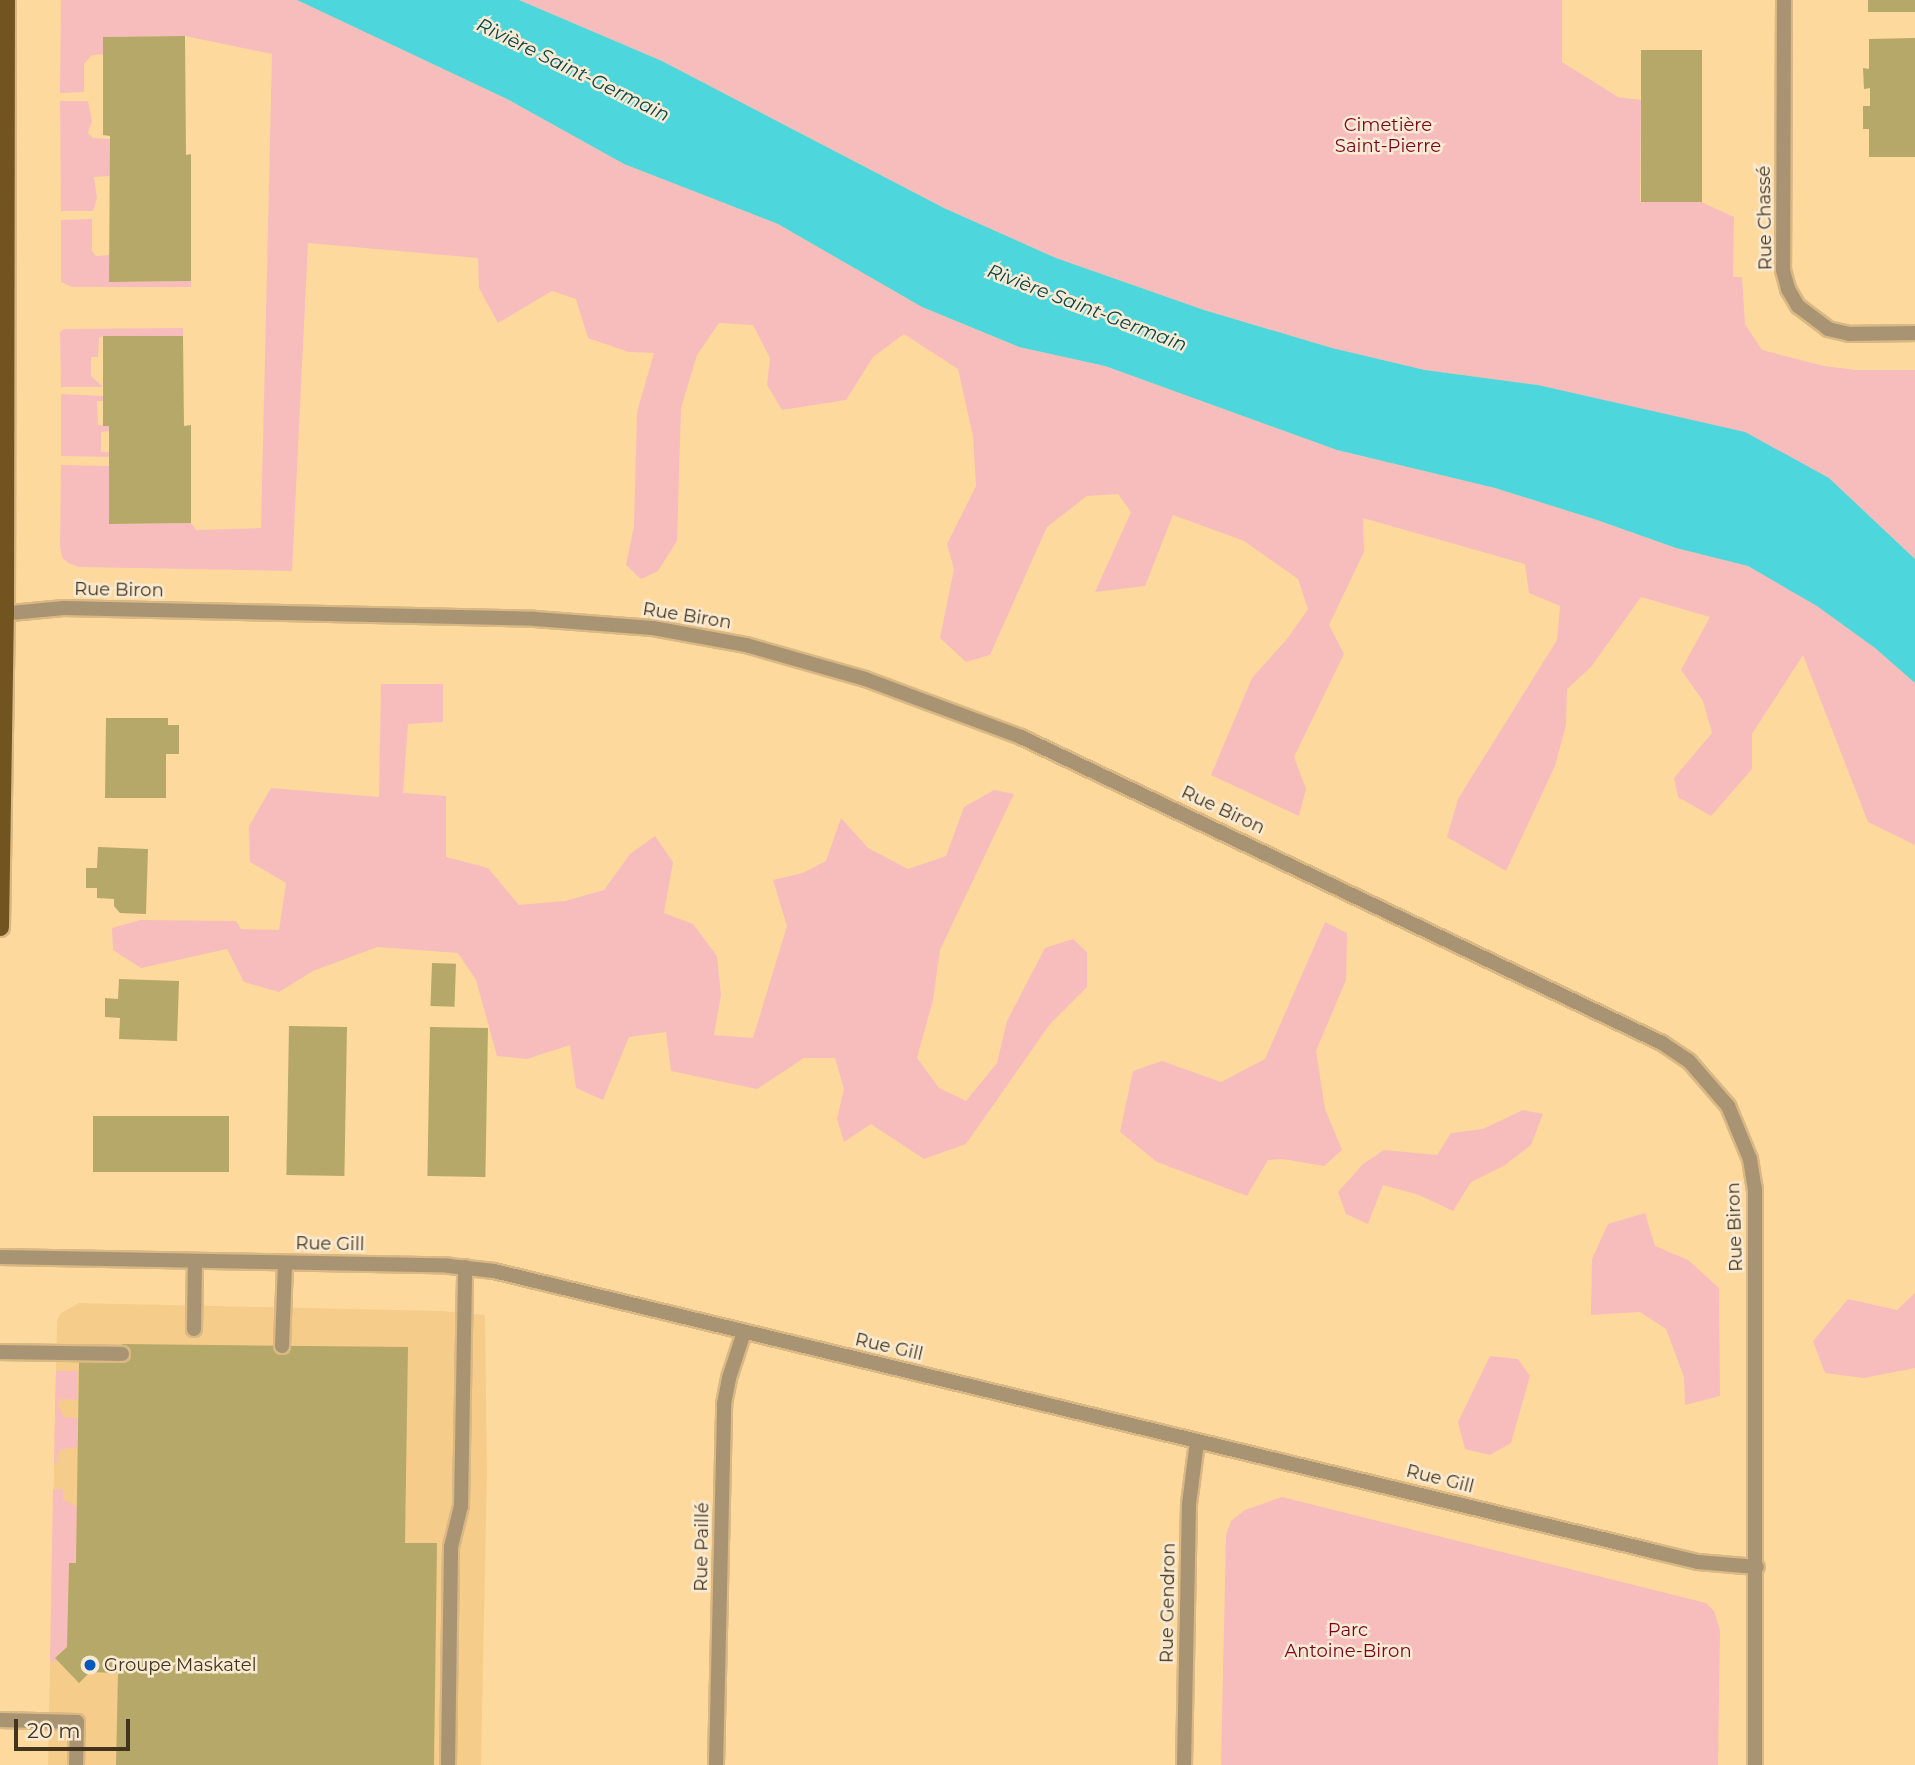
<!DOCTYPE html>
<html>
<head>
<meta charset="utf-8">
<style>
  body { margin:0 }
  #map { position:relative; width:1915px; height:1765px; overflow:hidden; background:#fed99e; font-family:Montserrat,sans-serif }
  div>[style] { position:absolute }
  .built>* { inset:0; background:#f6cc8a }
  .green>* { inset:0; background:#f7bdbd }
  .water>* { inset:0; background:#4dd6db }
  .building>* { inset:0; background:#b5a868; transform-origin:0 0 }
  .roads { filter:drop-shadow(2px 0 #d9b884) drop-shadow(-2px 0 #d9b884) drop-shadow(0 2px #d9b884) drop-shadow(0 -2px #d9b884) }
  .lane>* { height:14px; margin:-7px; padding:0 7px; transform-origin:7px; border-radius:7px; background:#a89372 }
  .street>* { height:14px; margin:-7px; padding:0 7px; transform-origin:7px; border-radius:7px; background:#a89372 }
  .primary>* { height:18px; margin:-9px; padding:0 9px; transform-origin:9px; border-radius:9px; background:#725420 }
  .dots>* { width:19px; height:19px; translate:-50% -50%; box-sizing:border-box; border:4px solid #f9ead3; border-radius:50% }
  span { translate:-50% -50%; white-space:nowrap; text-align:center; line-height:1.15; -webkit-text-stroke:5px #f9ead3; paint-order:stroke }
  .park-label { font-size:18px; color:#7a021f }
  .street-label { font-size:18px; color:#43351d }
  .poi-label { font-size:18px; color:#43351d }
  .left { translate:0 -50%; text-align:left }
  .water-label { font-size:19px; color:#074649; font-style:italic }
  .scale { position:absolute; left:14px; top:1719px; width:116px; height:32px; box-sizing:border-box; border:4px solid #43351d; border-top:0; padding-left:9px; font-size:21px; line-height:24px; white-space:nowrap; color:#43351d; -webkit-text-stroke:5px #f9ead3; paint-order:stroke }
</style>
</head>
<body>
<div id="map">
  <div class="built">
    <div style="clip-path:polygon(79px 1303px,442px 1311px,485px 1315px,487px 1473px,481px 1765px,48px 1765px,57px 1321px,61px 1313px)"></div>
  </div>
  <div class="green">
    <div style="clip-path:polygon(61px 0,297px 0,507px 99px,624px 164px,778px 224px,922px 307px,1019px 347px,1105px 366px,1337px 450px,1495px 488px,1597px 520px,1676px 548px,1748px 566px,1817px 605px,1875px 648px,1915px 683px,1915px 845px,1868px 822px,1803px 655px,1752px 734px,1752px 769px,1711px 816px,1678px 797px,1674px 778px,1712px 733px,1703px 701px,1681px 670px,1710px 617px,1641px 597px,1591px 667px,1567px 689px,1566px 725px,1555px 766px,1506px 871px,1447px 837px,1458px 799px,1557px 640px,1560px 606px,1529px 593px,1525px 564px,1363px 518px,1364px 552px,1329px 625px,1344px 654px,1294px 757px,1306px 789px,1299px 816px,1211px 775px,1252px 678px,1287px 639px,1308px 609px,1298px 579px,1244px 541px,1173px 515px,1145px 586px,1095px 592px,1131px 512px,1118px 494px,1087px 496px,1047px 527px,990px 655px,966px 662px,940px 638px,954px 569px,947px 544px,976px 486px,973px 436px,958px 369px,904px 334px,873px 357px,846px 400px,782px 410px,767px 385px,770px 358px,753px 325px,719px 323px,697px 355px,681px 408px,677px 541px,658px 571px,641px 579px,626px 565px,634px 526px,637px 412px,654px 353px,629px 352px,588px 338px,576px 299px,552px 291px,498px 323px,479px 288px,478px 258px,308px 243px,292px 571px,79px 567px,68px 563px,62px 557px,60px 546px,61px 465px,109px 466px,109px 524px,191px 523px,196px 530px,261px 528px,272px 54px,185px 36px,103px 37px,104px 54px,92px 55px,84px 64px,84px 92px,60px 93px)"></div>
    <div style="clip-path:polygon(519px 0,1562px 0,1562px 62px,1618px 97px,1641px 100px,1640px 202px,1701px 202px,1734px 217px,1733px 277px,1742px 277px,1745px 324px,1762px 350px,1824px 366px,1856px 370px,1915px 370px,1915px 559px,1829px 478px,1636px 408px,1538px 385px,1425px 370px,1332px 348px,1204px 310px,1056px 258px,944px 208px,662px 61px)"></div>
    <div style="clip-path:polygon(60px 101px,88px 101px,92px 121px,88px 133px,93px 138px,110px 139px,110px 176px,94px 177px,97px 198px,93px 211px,61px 211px)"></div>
    <div style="clip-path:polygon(92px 219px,92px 251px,96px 256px,109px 255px,110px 282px,191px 281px,191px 287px,72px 287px,61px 282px,61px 220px)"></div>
    <div style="clip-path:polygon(183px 328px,183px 336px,103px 336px,99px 338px,98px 357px,91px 357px,91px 376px,103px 387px,61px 387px,60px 332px,64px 329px)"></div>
    <div style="clip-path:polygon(61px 394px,103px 396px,103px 401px,97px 401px,98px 425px,109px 426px,109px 431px,101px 432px,101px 452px,109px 452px,109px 457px,61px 456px)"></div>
    <div style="clip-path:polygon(381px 684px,443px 684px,443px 722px,408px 724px,403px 793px,446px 796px,446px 857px,488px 868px,519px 905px,565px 901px,604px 890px,630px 854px,655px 836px,673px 862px,664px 913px,693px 924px,717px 956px,721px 995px,714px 1035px,753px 1038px,787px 926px,773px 880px,803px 873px,826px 861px,841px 818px,868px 848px,908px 869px,946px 856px,964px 807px,994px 790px,1014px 794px,940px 950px,933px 1000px,917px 1058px,939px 1088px,966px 1101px,997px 1063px,1007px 1021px,1045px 948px,1073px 939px,1087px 952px,1087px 987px,1050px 1024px,966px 1144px,924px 1159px,871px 1124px,844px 1142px,837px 1119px,844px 1089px,835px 1058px,804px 1058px,757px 1089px,671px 1071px,666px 1032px,629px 1037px,603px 1100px,576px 1088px,570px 1045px,527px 1059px,497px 1056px,476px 980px,458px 953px,377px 947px,313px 971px,279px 992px,244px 982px,227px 949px,141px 968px,113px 950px,112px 928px,140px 920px,236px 921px,241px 929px,279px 930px,286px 883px,250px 862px,249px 826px,271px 788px,379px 797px)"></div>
    <div style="clip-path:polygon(1325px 922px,1347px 933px,1346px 980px,1316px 1051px,1325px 1109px,1342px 1150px,1324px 1166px,1282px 1159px,1268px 1160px,1247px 1196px,1157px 1162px,1120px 1132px,1133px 1071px,1162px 1061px,1221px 1082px,1265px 1059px)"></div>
    <div style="clip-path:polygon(1523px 1110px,1543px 1114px,1531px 1145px,1505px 1165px,1471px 1182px,1453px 1211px,1419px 1195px,1383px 1185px,1368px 1224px,1346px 1214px,1338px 1192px,1363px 1164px,1384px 1150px,1437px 1155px,1451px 1133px,1483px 1129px)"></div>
    <div style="clip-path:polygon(1645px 1213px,1655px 1246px,1688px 1260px,1719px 1288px,1720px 1396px,1685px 1405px,1684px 1377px,1666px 1329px,1640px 1312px,1591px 1315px,1592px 1259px,1608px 1224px)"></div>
    <div style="clip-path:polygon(1915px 1293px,1915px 1368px,1864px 1378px,1825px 1373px,1813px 1341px,1848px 1299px,1897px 1310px)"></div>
    <div style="clip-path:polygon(1490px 1356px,1518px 1359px,1530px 1376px,1511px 1443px,1490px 1455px,1465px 1449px,1458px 1422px)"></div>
    <div style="clip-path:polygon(56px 1371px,78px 1371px,78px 1400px,60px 1399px,58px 1406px,64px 1417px,78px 1418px,77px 1447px,60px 1450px,57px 1457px,59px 1464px,54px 1463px)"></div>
    <div style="clip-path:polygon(53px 1489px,63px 1489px,63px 1499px,77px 1507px,76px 1563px,69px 1563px,67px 1647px,55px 1657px,58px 1661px,50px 1662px)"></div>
    <div style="clip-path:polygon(1282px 1497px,1706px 1603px,1714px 1611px,1720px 1630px,1718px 1765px,1221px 1765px,1226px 1535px,1231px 1521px,1245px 1510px)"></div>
  </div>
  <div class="water">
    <div style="clip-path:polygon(297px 0,519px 0,662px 61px,944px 208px,1056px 258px,1204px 310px,1332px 348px,1425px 370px,1538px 385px,1745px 432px,1829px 478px,1915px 559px,1915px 683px,1875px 648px,1817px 606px,1748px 566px,1676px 548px,1597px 520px,1495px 488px,1337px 450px,1105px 366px,1019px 347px,922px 307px,778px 224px,624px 164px,507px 99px)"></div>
  </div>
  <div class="building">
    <div style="left:1868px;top:0;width:47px;height:12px"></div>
    <div style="clip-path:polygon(185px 36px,186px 155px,191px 154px,191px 281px,109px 282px,110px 136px,103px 135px,103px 37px)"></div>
    <div style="clip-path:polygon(1915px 38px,1915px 157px,1869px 157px,1869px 129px,1863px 129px,1863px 106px,1870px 106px,1870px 88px,1864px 89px,1863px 68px,1869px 69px,1869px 39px)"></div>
    <div style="left:1641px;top:50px;width:61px;height:152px"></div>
    <div style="clip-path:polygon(103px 336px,183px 336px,184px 426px,191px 425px,191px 523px,109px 524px,109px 426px,103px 426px)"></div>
    <div style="clip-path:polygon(106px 718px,168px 718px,168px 725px,179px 725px,179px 754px,166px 754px,166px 798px,105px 798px)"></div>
    <div style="clip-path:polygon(98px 847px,148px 849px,146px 914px,120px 913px,114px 906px,114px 899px,97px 898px,97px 888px,86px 888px,86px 868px,97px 868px)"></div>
    <div style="left:432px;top:963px;width:24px;height:43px;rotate:2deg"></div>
    <div style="clip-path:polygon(119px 979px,179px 981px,177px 1041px,119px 1039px,120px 1018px,105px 1017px,105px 998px,118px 999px)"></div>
    <div style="left:289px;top:1026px;width:58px;height:149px;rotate:1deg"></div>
    <div style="left:430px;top:1027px;width:58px;height:149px;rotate:1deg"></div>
    <div style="left:93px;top:1116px;width:136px;height:56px"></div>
    <div style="clip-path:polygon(122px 1344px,408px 1347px,405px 1543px,437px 1543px,434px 1765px,116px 1765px,118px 1673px,90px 1672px,79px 1683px,55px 1658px,67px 1647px,69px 1563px,76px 1563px,79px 1362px,122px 1362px)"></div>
  </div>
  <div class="roads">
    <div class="lane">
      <div style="left:194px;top:1329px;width:68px;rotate:-89.2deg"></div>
      <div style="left:282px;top:1346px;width:83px;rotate:-87.9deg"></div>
      <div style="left:0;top:1352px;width:122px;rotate:0.9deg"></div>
      <div style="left:0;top:1720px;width:77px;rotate:1.5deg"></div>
      <div style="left:77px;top:1722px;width:43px;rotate:91.3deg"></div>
      <div style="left:448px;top:1765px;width:218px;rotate:-89.2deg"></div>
      <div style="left:451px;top:1547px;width:42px;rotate:-76.3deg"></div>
      <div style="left:461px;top:1506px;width:239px;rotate:-89deg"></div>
    </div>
    <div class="street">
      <div style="left:1784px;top:0;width:270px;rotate:90.2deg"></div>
      <div style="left:1783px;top:270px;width:20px;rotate:75deg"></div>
      <div style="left:1788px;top:289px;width:20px;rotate:60deg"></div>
      <div style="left:1798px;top:306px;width:38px;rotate:37deg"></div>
      <div style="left:1828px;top:329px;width:22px;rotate:13deg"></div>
      <div style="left:1849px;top:334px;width:66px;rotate:-0.9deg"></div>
      <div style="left:0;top:614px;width:64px;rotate:-5.4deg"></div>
      <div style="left:64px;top:608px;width:471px;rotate:1.3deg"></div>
      <div style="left:535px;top:619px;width:118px;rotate:4.4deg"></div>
      <div style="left:653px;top:628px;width:95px;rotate:10.4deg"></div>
      <div style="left:746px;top:645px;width:124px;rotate:15.9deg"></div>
      <div style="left:865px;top:679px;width:166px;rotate:20.4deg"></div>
      <div style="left:1021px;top:737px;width:710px;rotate:25.52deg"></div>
      <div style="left:1662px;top:1043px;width:32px;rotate:34deg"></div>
      <div style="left:1689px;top:1061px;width:60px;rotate:49.1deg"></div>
      <div style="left:1728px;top:1106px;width:57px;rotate:67.5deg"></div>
      <div style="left:1750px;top:1159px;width:30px;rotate:81deg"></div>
      <div style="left:1755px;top:1189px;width:576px;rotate:90deg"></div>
      <div style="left:0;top:1257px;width:449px;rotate:1.1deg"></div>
      <div style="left:449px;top:1266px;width:45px;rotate:6.3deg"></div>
      <div style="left:494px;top:1271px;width:1195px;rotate:13.59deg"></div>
      <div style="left:1656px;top:1552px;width:43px;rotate:13.4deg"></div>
      <div style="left:1698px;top:1562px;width:59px;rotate:4.8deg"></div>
      <div style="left:716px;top:1765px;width:361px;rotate:-88.7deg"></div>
      <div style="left:724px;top:1404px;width:26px;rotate:-79deg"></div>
      <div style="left:729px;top:1378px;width:48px;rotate:-71.9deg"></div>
      <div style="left:1184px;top:1765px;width:261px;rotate:-88.9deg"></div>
      <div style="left:1189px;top:1504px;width:63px;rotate:-82.6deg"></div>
    </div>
    <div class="primary">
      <div style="left:0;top:927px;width:314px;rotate:-89.1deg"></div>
      <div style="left:5px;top:613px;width:613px;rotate:-89.91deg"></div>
    </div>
  </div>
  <div class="dots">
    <div style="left:90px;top:1665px;background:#0658c1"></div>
  </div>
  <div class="park-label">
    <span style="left:1388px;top:136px">Cimetière<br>Saint-Pierre</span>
    <span style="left:1348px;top:1641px">Parc<br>Antoine-Biron</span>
  </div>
  <div class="street-label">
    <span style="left:1765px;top:218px;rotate:-91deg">Rue Chassé</span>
    <span style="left:119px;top:590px;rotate:1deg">Rue Biron</span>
    <span style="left:687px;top:616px;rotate:9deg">Rue Biron</span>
    <span style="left:1223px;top:810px;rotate:25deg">Rue Biron</span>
    <span style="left:1735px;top:1227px;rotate:-92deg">Rue Biron</span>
    <span style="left:330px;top:1244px;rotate:1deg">Rue Gill</span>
    <span style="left:889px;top:1347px;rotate:13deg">Rue Gill</span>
    <span style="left:1440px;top:1479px;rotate:14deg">Rue Gill</span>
    <span style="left:702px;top:1547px;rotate:-89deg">Rue Paillé</span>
    <span style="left:1168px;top:1603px;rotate:-89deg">Rue Gendron</span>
  </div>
  <div class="poi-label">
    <span class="left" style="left:104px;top:1665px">Groupe Maskatel</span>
  </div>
  <div class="water-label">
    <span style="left:573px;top:70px;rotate:26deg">Rivière Saint-Germain</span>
    <span style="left:1087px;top:308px;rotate:21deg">Rivière Saint-Germain</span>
  </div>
  <div class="scale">20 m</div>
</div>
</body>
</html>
